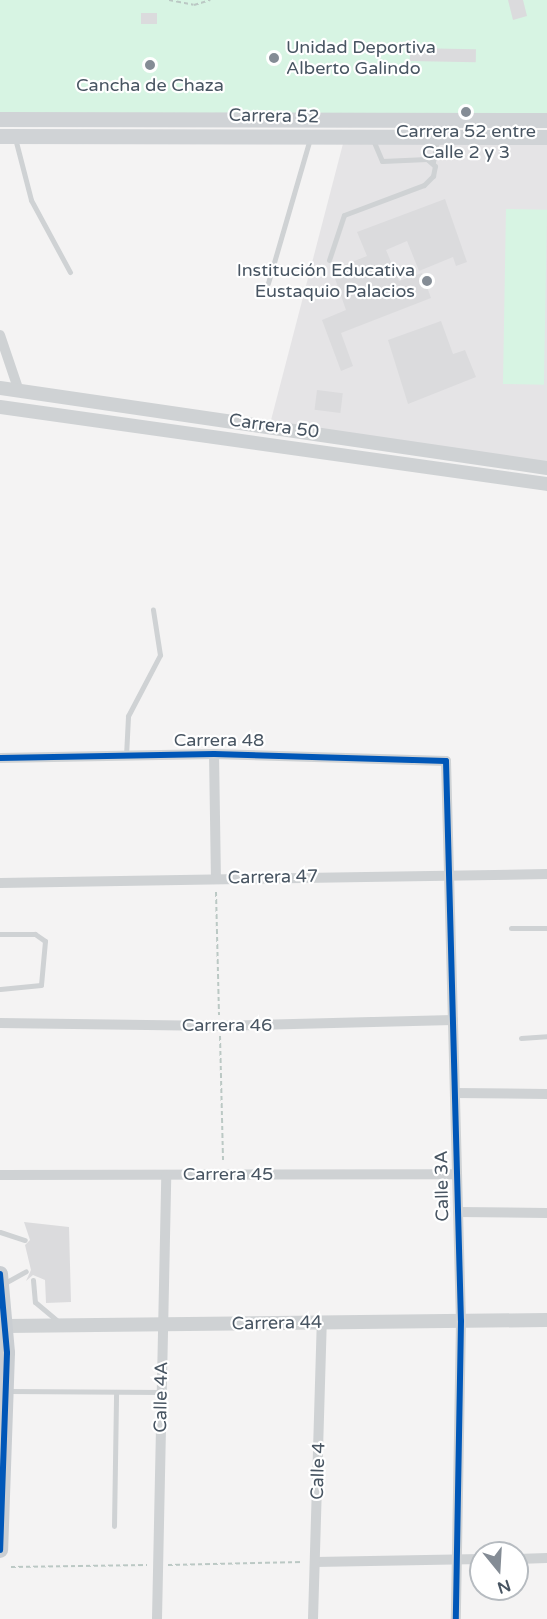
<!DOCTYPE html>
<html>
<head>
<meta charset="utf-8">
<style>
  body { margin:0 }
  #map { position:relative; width:547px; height:1619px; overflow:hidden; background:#f4f3f3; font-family:"Varela Round",sans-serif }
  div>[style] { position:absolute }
  .education>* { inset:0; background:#e5e4e6 }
  .green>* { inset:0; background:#d7f4e3; transform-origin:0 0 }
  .building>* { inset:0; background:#dbdbdd; transform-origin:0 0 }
  .path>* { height:2px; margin-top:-1px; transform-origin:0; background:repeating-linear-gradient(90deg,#bbc8c4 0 4.5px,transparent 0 7.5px) }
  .service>* { height:5px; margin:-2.5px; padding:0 2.5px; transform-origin:2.5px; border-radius:2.5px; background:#cfd2d4 }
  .minor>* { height:10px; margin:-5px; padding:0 5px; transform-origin:5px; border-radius:5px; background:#cfd2d4 }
  .tertiary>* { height:14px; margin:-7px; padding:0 7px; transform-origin:7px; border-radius:7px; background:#cfd2d4 }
  .secondary>* { height:15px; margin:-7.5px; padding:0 7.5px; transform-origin:7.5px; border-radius:7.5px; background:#d0d3d6 }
  .primary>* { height:16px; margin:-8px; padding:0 8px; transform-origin:8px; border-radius:8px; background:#caced2 }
  .cycleway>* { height:6px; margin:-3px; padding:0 3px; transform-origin:3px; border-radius:3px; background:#0057b8 }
  .dots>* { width:16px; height:16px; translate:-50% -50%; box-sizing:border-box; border:3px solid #fff; border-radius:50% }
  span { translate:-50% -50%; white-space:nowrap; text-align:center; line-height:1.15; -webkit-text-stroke:4.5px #fff; paint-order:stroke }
  .poi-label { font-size:18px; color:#485562 }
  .left { translate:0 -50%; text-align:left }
  .right { translate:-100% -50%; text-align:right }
  .street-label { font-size:18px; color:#485562 }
  .north { position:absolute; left:469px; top:1541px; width:60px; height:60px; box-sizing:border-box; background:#fff; border:2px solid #b6bbc0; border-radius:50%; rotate:162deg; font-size:16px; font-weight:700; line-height:24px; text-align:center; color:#485562 }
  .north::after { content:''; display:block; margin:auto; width:21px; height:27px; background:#848c95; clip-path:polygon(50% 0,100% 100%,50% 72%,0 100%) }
</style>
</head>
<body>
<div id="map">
  <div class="education">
    <div style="clip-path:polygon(345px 136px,547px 137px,547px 468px,270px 424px)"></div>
  </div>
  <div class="green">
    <div style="left:0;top:0;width:547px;height:119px"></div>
    <div style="left:506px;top:209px;width:41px;height:175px;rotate:1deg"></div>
  </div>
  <div class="building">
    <div style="clip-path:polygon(508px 0,523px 0,527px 16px,513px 20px)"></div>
    <div style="left:141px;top:13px;width:16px;height:11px"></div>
    <div style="left:410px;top:48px;width:66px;height:13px;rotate:1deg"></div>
    <div style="clip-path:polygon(445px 199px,467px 262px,456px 266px,453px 257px,419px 271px,407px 241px,386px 250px,399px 281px,422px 273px,431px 298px,341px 333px,353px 366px,341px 371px,322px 320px,346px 310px,332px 270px,367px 256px,357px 232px)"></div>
    <div style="clip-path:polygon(441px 321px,453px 354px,465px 350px,476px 377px,408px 404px,388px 340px)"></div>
    <div style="left:317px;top:390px;width:26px;height:20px;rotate:7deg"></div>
    <div style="clip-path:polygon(24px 1222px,69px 1227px,71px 1302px,46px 1303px,45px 1280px,33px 1275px,26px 1281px,31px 1270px,25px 1245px,30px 1240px)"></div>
  </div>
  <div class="path">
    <div style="left:169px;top:0;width:25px;rotate:11deg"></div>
    <div style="left:194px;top:5px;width:17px;rotate:-17deg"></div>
    <div style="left:216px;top:892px;width:123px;rotate:88.6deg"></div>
    <div style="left:220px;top:1036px;width:126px;rotate:88.6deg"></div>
    <div style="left:168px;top:1565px;width:135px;rotate:-1.3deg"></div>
    <div style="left:11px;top:1567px;width:136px;rotate:-0.8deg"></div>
  </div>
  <div class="service">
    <div style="left:15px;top:138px;width:64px;rotate:75.5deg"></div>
    <div style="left:31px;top:200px;width:82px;rotate:61.6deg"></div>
    <div style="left:433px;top:162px;width:25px;rotate:-79deg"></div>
    <div style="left:329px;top:260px;width:47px;rotate:-71.6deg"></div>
    <div style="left:344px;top:215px;width:85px;rotate:-20.6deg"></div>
    <div style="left:424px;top:185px;width:13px;rotate:-45deg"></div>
    <div style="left:433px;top:176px;width:10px;rotate:-79deg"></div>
    <div style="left:435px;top:166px;width:11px;rotate:-139deg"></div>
    <div style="left:427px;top:159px;width:45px;rotate:177.5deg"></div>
    <div style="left:382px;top:161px;width:25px;rotate:-113deg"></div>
    <div style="left:268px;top:283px;width:151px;rotate:-73.8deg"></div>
    <div style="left:126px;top:756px;width:40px;rotate:-87.1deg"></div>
    <div style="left:128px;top:716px;width:69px;rotate:-62.3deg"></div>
    <div style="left:160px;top:655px;width:46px;rotate:-98.8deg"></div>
    <div style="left:511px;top:928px;width:36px"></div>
    <div style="left:0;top:934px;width:35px"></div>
    <div style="left:35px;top:934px;width:12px;rotate:35deg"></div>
    <div style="left:45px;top:941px;width:44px;rotate:95.2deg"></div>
    <div style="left:41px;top:985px;width:41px;rotate:174.4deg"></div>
    <div style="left:521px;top:1038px;width:26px;rotate:-4deg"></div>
    <div style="left:0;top:1232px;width:26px;rotate:18deg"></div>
    <div style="left:33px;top:1280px;width:22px;rotate:85deg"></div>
    <div style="left:35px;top:1302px;width:31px;rotate:40deg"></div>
    <div style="left:3px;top:1284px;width:26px;rotate:-29deg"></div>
    <div style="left:9px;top:1391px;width:153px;rotate:0.4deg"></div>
    <div style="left:114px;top:1526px;width:134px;rotate:-89.1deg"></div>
  </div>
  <div class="minor">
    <div style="left:0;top:335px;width:59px;rotate:71.3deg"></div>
    <div style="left:214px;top:754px;width:125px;rotate:89.1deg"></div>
    <div style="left:0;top:758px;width:214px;rotate:-1.1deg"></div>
    <div style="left:214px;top:754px;width:232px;rotate:1.7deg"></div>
    <div style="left:446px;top:761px;width:560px;rotate:88.47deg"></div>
    <div style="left:461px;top:1321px;width:298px;rotate:91deg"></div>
    <div style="left:0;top:883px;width:547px;rotate:-0.94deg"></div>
    <div style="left:0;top:1023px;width:220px;rotate:0.8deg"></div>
    <div style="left:220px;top:1026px;width:233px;rotate:-1.5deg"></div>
    <div style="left:455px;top:1093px;width:92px;rotate:0.6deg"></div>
    <div style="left:0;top:1175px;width:457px;rotate:-0.1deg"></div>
    <div style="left:458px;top:1212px;width:89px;rotate:0.6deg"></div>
    <div style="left:517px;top:1559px;width:30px;rotate:-2deg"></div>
    <div style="left:315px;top:1562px;width:166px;rotate:-1deg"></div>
    <div style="left:157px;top:1619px;width:444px;rotate:-88.8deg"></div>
    <div style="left:313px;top:1619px;width:296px;rotate:-88.3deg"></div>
  </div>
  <div class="tertiary">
    <div style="left:0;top:388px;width:553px;rotate:8.32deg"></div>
    <div style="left:0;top:407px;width:552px;rotate:8.01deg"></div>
    <div style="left:6px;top:1326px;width:541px;rotate:-0.64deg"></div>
  </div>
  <div class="secondary">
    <div style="left:0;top:119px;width:547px;rotate:0.1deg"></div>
    <div style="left:0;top:136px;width:547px;rotate:0.1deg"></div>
  </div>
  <div class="primary">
    <div style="left:0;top:1274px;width:79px;rotate:84.9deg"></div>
    <div style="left:7px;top:1353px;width:197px;rotate:92deg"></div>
  </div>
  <div class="cycleway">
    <div style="left:0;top:758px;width:214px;rotate:-1.1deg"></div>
    <div style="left:214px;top:754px;width:232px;rotate:1.7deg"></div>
    <div style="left:446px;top:761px;width:560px;rotate:88.47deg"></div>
    <div style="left:461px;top:1321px;width:298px;rotate:91deg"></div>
    <div style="left:0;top:1274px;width:79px;rotate:84.9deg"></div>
    <div style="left:7px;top:1353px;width:197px;rotate:92deg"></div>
  </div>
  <div class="dots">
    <div style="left:274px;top:58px;background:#848c95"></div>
    <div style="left:150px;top:65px;background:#848c95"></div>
    <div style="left:466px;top:112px;background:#848c95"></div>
    <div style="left:427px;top:281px;background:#848c95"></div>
  </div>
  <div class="poi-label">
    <span class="left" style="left:286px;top:58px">Unidad Deportiva<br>Alberto Galindo</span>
    <span style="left:150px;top:85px">Cancha de Chaza</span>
    <span style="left:466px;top:142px">Carrera 52 entre<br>Calle 2 y 3</span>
    <span class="right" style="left:415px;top:281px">Institución Educativa<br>Eustaquio Palacios</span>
  </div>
  <div class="street-label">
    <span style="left:274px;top:116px;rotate:1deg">Carrera 52</span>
    <span style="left:274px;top:426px;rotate:8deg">Carrera 50</span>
    <span style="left:219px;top:740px">Carrera 48</span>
    <span style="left:273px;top:877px;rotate:-1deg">Carrera 47</span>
    <span style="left:227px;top:1025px">Carrera 46</span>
    <span style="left:228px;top:1174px">Carrera 45</span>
    <span style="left:442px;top:1186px;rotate:-91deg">Calle 3A</span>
    <span style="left:277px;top:1323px;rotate:-1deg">Carrera 44</span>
    <span style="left:161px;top:1397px;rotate:-89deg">Calle 4A</span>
    <span style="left:318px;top:1471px;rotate:-88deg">Calle 4</span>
  </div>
  <div class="north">N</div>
</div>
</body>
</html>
